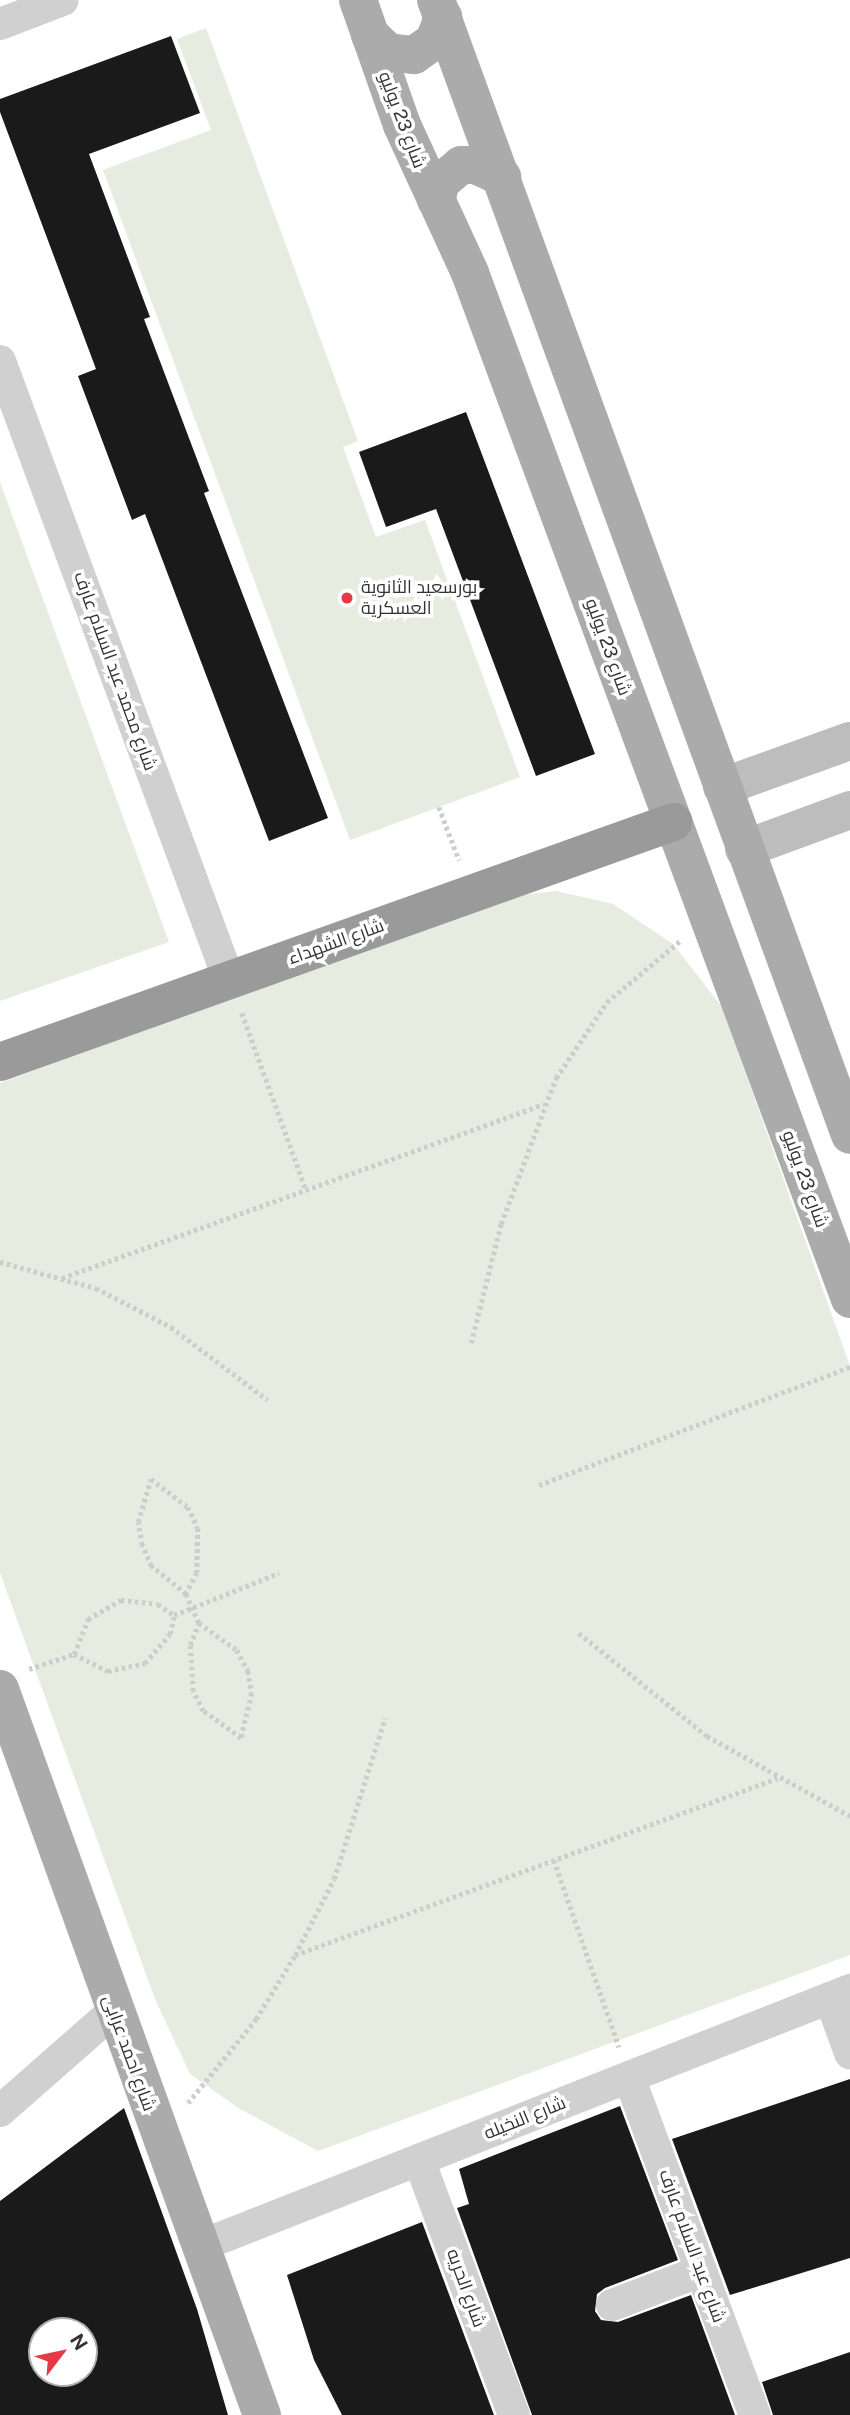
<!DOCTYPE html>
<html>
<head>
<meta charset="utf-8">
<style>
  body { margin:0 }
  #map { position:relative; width:850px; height:2415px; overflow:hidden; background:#fff; font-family:"Public Sans",Cairo,sans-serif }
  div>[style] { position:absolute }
  .green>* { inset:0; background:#e6ecdf }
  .building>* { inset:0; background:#1a1a1a }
  .path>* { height:4.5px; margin-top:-2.25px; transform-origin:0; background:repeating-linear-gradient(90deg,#cdcdcd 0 3.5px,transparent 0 7px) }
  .street>* { height:32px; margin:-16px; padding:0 16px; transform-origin:16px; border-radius:16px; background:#d0d0d0 }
  .secondary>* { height:38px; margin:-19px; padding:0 19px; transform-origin:19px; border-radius:19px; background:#bdbdbd }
  .primary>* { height:38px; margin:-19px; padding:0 19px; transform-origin:19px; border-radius:19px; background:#ababab }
  .highway>* { height:38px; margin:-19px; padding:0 19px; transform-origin:19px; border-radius:19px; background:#9a9a9a }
  .dots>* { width:19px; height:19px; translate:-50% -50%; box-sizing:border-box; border:4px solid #fff; border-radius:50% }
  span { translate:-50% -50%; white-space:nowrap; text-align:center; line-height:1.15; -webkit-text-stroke:7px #fff; paint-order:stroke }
  .street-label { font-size:18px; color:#333 }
  .poi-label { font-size:18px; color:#333 }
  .left { translate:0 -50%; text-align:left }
  .north { position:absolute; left:28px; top:2317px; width:70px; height:70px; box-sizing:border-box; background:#fff; border:2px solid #adadad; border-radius:50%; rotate:58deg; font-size:19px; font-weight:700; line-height:28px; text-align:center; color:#333 }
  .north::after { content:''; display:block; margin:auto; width:24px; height:32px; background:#e63946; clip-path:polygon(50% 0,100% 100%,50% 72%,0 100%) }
</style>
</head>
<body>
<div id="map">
  <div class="green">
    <div style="clip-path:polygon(206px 28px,358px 441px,343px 447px,376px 537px,425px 520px,520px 777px,350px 840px,103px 170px,211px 130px,177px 39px)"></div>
    <div style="clip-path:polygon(0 482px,169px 942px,0 1001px)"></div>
    <div style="clip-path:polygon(556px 891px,613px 904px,673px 944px,722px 1007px,850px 1366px,850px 1955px,318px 2151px,240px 2109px,190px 2074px,155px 1999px,0 1573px,0 1083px,510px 896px)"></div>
  </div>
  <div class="building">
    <div style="clip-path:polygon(171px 36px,200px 113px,89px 154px,150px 317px,144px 319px,209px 491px,204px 493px,328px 818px,269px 841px,145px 514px,132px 520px,78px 376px,96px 369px,0 112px,0 99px)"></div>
    <div style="clip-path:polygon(466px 412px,595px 754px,536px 776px,436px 509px,386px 527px,359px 452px)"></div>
    <div style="clip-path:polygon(850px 2079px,850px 2258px,730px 2295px,672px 2139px)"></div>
    <div style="clip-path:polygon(620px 2106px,678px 2260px,605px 2288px,597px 2294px,595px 2311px,601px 2320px,618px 2322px,691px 2295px,735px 2415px,532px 2415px,457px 2208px,469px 2204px,459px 2169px)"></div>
    <div style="clip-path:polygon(evenodd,124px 2108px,197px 2309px,228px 2415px,0 2415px,0 2201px,124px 2108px,42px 2331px,84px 2331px,84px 2373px,42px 2373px,42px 2331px)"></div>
    <div style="clip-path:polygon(422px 2222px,494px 2415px,342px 2415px,314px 2360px,287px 2275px)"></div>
    <div style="clip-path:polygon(850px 2352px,850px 2415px,773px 2415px,762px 2382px)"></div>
  </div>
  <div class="path">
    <div style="left:439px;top:807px;width:57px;rotate:69.3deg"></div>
    <div style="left:242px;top:1013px;width:188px;rotate:70.1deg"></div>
    <div style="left:0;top:1262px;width:99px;rotate:15.2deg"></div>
    <div style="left:96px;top:1288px;width:85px;rotate:27.5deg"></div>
    <div style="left:171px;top:1327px;width:121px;rotate:37deg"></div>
    <div style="left:62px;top:1278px;width:512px;rotate:-19.85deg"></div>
    <div style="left:471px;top:1343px;width:123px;rotate:-75.9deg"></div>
    <div style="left:501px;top:1224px;width:156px;rotate:-69.4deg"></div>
    <div style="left:556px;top:1078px;width:92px;rotate:-56.1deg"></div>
    <div style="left:607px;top:1002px;width:95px;rotate:-39.9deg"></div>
    <div style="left:539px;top:1485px;width:333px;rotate:-20.8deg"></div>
    <div style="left:186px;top:1594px;width:45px;rotate:-141.3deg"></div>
    <div style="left:151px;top:1566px;width:23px;rotate:-113deg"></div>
    <div style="left:142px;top:1545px;width:23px;rotate:-100deg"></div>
    <div style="left:138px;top:1522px;width:45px;rotate:-73.2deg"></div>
    <div style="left:151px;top:1479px;width:46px;rotate:37.1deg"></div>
    <div style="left:188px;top:1507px;width:23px;rotate:65deg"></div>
    <div style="left:198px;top:1528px;width:45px;rotate:91.3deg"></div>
    <div style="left:197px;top:1573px;width:24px;rotate:118deg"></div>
    <div style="left:186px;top:1594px;width:32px;rotate:66deg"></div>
    <div style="left:199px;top:1623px;width:47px;rotate:35.4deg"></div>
    <div style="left:237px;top:1650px;width:24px;rotate:62deg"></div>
    <div style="left:248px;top:1671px;width:22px;rotate:80deg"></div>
    <div style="left:252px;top:1693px;width:46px;rotate:103.7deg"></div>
    <div style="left:241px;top:1738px;width:47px;rotate:-144.6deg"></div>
    <div style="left:203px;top:1711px;width:22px;rotate:-117deg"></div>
    <div style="left:193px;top:1691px;width:46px;rotate:-93.7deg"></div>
    <div style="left:190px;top:1645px;width:24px;rotate:-68deg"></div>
    <div style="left:579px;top:1633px;width:164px;rotate:38.8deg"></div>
    <div style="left:707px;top:1736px;width:164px;rotate:29.2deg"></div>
    <div style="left:74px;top:1654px;width:38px;rotate:-68deg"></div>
    <div style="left:88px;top:1619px;width:38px;rotate:-30deg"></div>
    <div style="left:121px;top:1600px;width:37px;rotate:6deg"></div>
    <div style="left:158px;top:1604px;width:19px;rotate:35deg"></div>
    <div style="left:29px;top:1669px;width:47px;rotate:-18.4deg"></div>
    <div style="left:74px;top:1654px;width:38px;rotate:27deg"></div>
    <div style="left:108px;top:1671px;width:38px;rotate:-12deg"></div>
    <div style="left:145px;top:1663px;width:38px;rotate:-49deg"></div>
    <div style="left:170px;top:1634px;width:19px;rotate:-78deg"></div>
    <div style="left:174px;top:1615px;width:113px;rotate:-21.8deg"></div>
    <div style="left:554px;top:1860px;width:198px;rotate:70.8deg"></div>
    <div style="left:295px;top:1955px;width:514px;rotate:-20.13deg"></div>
    <div style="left:188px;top:2103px;width:108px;rotate:-51deg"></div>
    <div style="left:256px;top:2019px;width:75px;rotate:-58.6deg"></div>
    <div style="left:295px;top:1955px;width:85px;rotate:-62.8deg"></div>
    <div style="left:334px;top:1879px;width:169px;rotate:-72.4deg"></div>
  </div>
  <div class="street">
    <div style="left:0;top:24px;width:67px;rotate:-20.9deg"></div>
    <div style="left:0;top:361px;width:660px;rotate:69.7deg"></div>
    <div style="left:830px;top:1998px;width:59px;rotate:70deg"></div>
    <div style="left:629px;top:2077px;width:361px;rotate:69.6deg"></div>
    <div style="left:0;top:2111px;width:152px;rotate:-41.3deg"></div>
    <div style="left:419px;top:2160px;width:272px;rotate:69.6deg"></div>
    <div style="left:200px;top:2246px;width:699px;rotate:-21.5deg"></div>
    <div style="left:612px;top:2305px;width:95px;rotate:-20.9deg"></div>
  </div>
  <div class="secondary">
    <div style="left:722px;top:787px;width:136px;rotate:-19.8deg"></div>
    <div style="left:744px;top:849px;width:113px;rotate:-20.2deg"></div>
  </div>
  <div class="primary">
    <div style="left:358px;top:0;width:133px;rotate:70.6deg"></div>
    <div style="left:402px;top:125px;width:163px;rotate:65.3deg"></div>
    <div style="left:470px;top:273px;width:1094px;rotate:69.68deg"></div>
    <div style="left:436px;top:0;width:1208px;rotate:69.96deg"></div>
    <div style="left:370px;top:35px;width:25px;rotate:43deg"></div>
    <div style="left:388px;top:52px;width:26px;rotate:7deg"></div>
    <div style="left:414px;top:55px;width:24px;rotate:-35deg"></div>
    <div style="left:434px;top:41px;width:26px;rotate:-69deg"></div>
    <div style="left:436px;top:200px;width:19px;rotate:-74deg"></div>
    <div style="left:441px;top:182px;width:26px;rotate:-40deg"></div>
    <div style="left:461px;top:165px;width:14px"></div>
    <div style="left:475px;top:165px;width:30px;rotate:24deg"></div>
    <div style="left:0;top:1689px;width:772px;rotate:70.16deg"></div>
  </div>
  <div class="highway">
    <div style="left:0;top:1062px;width:715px;rotate:-19.63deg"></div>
  </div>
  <div class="dots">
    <div style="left:347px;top:598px;background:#e63946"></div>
  </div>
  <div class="street-label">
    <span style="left:402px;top:120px;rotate:69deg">شارع 23 يوليو</span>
    <span style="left:608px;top:647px;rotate:70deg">شارع 23 يوليو</span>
    <span style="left:115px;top:671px;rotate:70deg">شارع محمد عبد السلام عارف</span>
    <span style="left:336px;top:942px;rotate:-20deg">شارع الشهداء</span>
    <span style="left:805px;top:1179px;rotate:70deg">شارع 23 يوليو</span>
    <span style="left:129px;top:2053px;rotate:70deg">شارع احمد عرابى</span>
    <span style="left:525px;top:2118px;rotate:-22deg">شارع النخيله</span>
    <span style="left:692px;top:2246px;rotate:70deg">شارع عبد السلام عارف</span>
    <span style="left:466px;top:2288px;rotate:70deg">شارع الحريه</span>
  </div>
  <div class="poi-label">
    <span class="left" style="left:361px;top:598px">بورسعيد الثانوية<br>العسكرية</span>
  </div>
  <div class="north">N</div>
</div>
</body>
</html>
